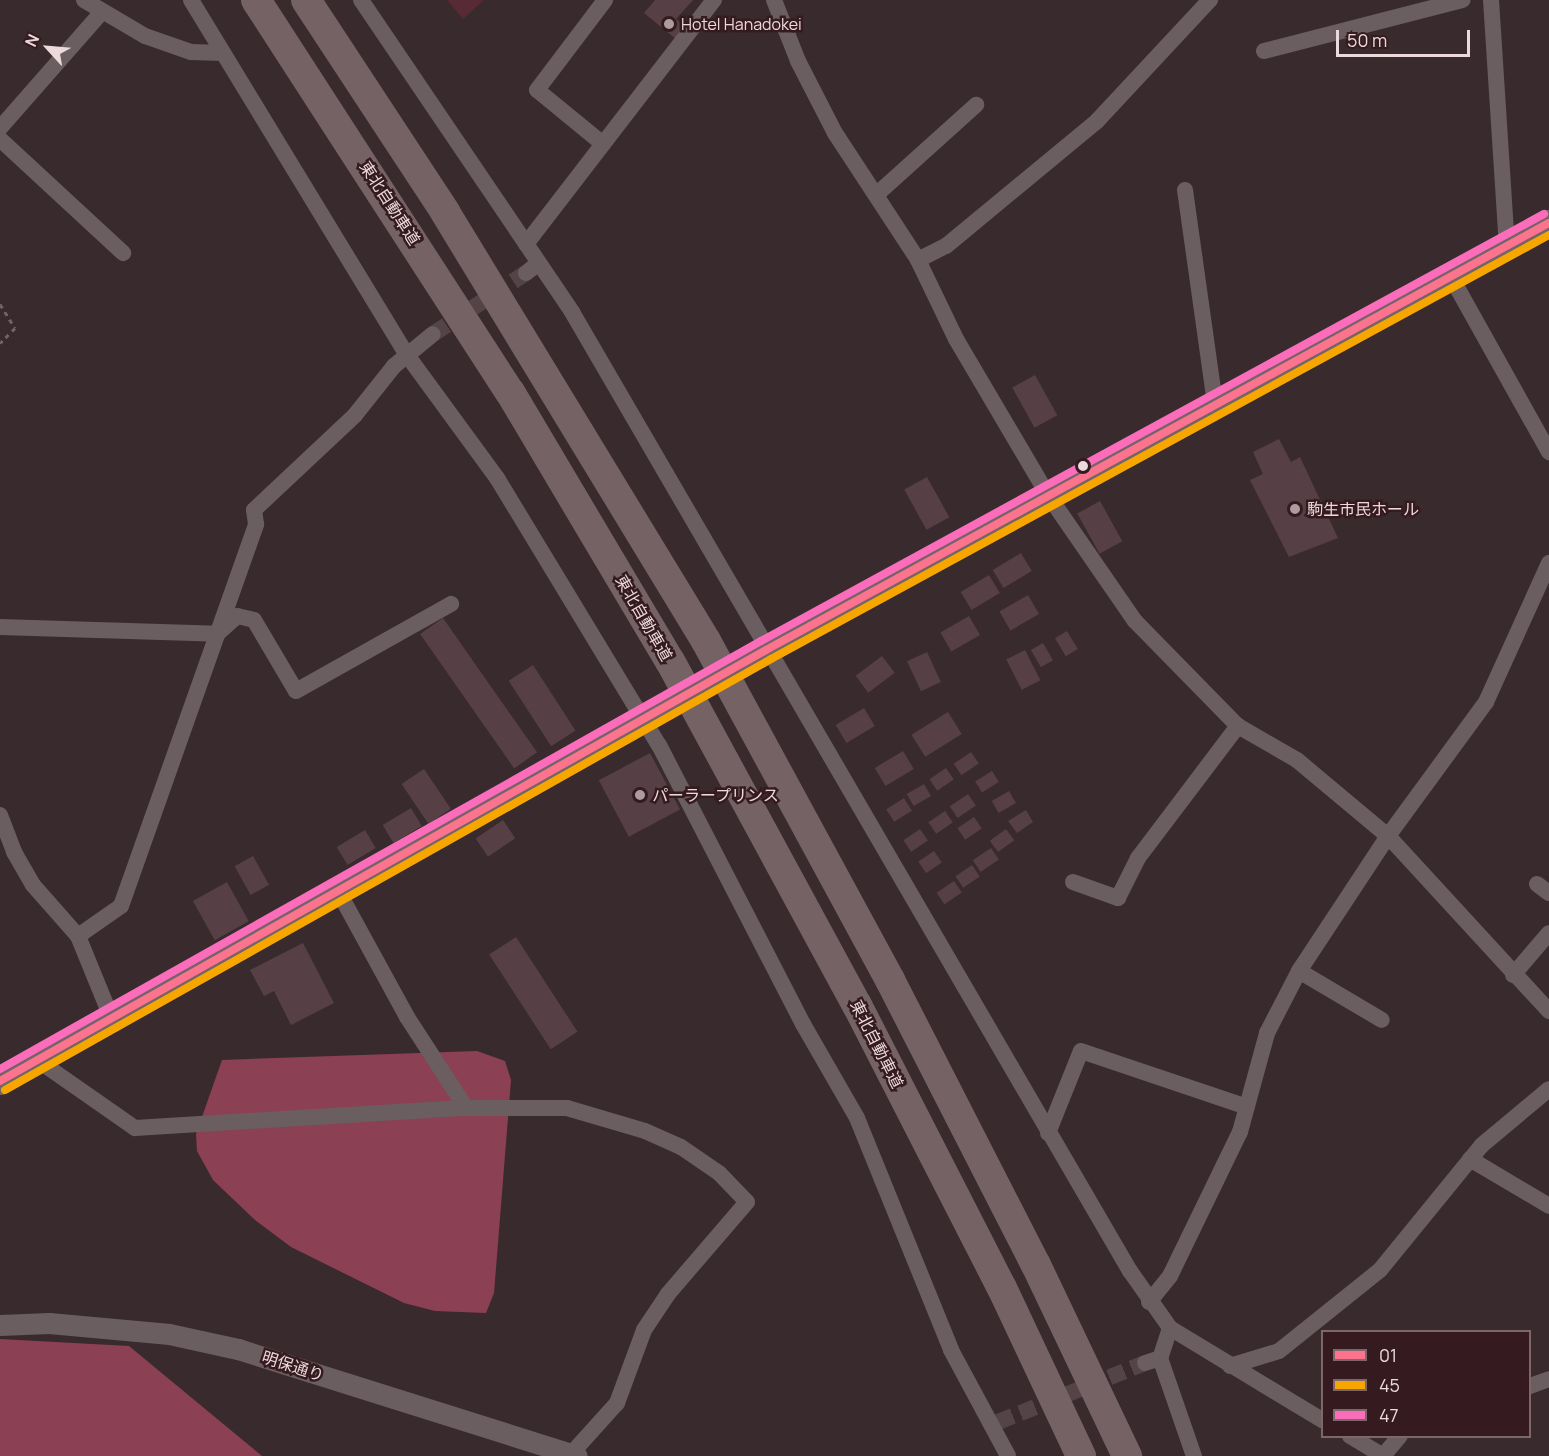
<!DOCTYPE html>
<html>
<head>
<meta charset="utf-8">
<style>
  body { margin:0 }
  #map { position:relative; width:1549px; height:1456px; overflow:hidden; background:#392a2e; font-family:Manrope,"Noto Sans JP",sans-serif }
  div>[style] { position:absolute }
  .green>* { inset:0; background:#582a35 }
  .forest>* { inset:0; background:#8c4053 }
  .building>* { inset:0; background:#563f45; transform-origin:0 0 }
  .minor-tunnel>* { height:16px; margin-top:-8px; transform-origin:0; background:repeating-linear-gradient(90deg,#544448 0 16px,transparent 0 24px) }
  .path>* { height:3px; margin-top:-1.5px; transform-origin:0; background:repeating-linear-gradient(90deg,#6e6466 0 4.5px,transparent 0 9px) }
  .minor>* { height:16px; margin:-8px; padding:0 8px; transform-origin:8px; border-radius:8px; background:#6a5e60 }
  .tertiary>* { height:21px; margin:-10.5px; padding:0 10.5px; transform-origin:10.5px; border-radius:10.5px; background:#6a5e60 }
  .primary>* { height:27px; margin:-13.5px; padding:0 13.5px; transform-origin:13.5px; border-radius:13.5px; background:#736467 }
  .motorway>* { height:30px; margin:-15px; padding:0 15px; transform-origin:15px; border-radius:15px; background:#746265 }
  .bus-1>* { height:8px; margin:-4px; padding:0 4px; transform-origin:4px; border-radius:4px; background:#fc738d }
  .bus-2>* { height:8px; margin:-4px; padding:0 4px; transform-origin:4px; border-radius:4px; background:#f7a600 }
  .bus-3>* { height:8px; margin:-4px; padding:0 4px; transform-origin:4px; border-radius:4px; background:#fb6dba }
  .dots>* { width:16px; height:16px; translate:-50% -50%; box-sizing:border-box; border:3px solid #351b20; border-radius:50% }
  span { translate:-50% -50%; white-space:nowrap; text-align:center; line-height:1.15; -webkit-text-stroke:5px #351b20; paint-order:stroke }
  .poi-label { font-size:16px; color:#ebd9dc }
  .left { translate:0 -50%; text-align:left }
  .street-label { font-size:16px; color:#ebd9dc }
  .legend { position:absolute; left:1321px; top:1330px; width:210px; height:108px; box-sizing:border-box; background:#351b20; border:2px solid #7e676b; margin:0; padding:8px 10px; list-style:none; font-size:18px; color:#ebd9dc }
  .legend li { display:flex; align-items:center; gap:12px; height:30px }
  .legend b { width:30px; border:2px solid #7e676b }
  .north { position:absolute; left:18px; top:18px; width:60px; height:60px; -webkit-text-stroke:4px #351b20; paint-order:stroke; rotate:296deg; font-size:16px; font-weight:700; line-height:24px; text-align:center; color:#ebd9dc }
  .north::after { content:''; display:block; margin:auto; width:21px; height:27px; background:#ebd9dc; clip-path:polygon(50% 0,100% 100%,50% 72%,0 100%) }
  .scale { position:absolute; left:1336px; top:30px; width:134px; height:27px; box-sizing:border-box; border:3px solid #ebd9dc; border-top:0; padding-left:8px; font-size:18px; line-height:21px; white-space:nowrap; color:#ebd9dc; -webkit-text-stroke:4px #351b20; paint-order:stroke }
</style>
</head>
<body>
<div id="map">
  <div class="green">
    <div style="clip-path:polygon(447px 0,484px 0,463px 19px)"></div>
  </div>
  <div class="forest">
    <div style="clip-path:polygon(477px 1051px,505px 1061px,511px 1080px,494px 1293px,486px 1313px,435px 1311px,404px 1303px,291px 1247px,255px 1220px,213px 1180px,197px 1151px,196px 1134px,222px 1060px)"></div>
    <div style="clip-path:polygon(0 1339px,129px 1346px,262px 1456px,0 1456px)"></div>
  </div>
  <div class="building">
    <div style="clip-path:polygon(655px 0,693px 0,676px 19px,687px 29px,677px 40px,644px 13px)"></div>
    <div style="left:1035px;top:375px;width:46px;height:26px;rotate:61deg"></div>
    <div style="clip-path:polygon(1279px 439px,1291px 462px,1300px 457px,1338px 538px,1289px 557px,1250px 480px,1263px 474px,1253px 452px)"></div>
    <div style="left:927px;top:477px;width:46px;height:26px;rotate:61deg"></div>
    <div style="left:1100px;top:501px;width:46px;height:26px;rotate:61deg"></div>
    <div style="left:1021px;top:553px;width:21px;height:33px;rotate:59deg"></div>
    <div style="left:989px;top:575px;width:21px;height:33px;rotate:59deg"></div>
    <div style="left:1028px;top:595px;width:22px;height:33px;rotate:60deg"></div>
    <div style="left:969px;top:616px;width:22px;height:33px;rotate:60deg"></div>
    <div style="left:443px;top:618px;width:164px;height:28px;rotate:55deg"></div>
    <div style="left:1067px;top:631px;width:21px;height:14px;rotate:59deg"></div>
    <div style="left:1043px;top:643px;width:20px;height:14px;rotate:60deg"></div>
    <div style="left:1025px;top:650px;width:34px;height:21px;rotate:63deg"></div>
    <div style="left:927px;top:652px;width:33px;height:22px;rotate:65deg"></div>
    <div style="left:882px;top:656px;width:21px;height:33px;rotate:53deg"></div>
    <div style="left:533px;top:665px;width:78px;height:29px;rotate:57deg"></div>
    <div style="left:864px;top:708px;width:21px;height:33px;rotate:59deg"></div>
    <div style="left:948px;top:712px;width:26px;height:43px;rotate:58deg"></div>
    <div style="left:903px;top:751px;width:21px;height:33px;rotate:59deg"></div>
    <div style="left:971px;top:752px;width:14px;height:21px;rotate:56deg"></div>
    <div style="left:650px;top:753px;width:64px;height:58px;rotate:62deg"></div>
    <div style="left:946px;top:768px;width:14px;height:20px;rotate:56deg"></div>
    <div style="left:424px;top:769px;width:48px;height:27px;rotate:56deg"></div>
    <div style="left:992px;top:771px;width:13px;height:20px;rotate:58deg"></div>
    <div style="left:924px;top:784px;width:14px;height:20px;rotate:60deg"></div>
    <div style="left:1009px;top:791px;width:14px;height:20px;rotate:60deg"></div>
    <div style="left:968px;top:794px;width:14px;height:22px;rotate:56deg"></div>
    <div style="left:904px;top:798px;width:15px;height:21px;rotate:58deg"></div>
    <div style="left:411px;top:808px;width:21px;height:33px;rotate:59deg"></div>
    <div style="clip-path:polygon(1026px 810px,1033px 822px,1017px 833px,1008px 821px)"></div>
    <div style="left:945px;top:811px;width:14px;height:20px;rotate:56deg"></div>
    <div style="left:974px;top:817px;width:14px;height:20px;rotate:56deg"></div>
    <div style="left:503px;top:820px;width:22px;height:33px;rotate:56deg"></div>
    <div style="left:920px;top:829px;width:14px;height:20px;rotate:56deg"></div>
    <div style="left:1006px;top:829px;width:14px;height:20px;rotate:54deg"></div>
    <div style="left:365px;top:830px;width:21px;height:33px;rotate:59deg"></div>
    <div style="left:991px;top:848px;width:14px;height:22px;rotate:56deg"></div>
    <div style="left:934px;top:851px;width:14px;height:19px;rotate:56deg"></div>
    <div style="left:253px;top:856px;width:33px;height:21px;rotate:61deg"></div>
    <div style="left:972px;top:865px;width:14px;height:20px;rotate:56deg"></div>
    <div style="left:954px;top:881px;width:14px;height:21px;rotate:56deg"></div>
    <div style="left:227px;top:882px;width:45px;height:39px;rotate:61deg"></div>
    <div style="left:516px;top:937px;width:113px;height:32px;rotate:57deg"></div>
    <div style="clip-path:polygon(303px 943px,334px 1003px,291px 1025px,274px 991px,264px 996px,250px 970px)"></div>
  </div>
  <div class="minor-tunnel">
    <div style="left:433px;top:334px;width:111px;rotate:-33.3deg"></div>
    <div style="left:998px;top:1422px;width:158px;rotate:-21.9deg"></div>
  </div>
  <div class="path">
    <div style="left:0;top:304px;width:28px;rotate:58deg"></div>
    <div style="left:15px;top:328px;width:21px;rotate:135deg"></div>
  </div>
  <div class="minor">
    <div style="left:84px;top:0;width:71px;rotate:30.5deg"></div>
    <div style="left:145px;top:36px;width:49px;rotate:19.2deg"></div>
    <div style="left:191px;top:52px;width:32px;rotate:2deg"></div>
    <div style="left:191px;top:0;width:416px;rotate:58.7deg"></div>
    <div style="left:407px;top:355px;width:152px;rotate:53.8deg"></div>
    <div style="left:497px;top:478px;width:312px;rotate:58.8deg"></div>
    <div style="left:659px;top:745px;width:314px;rotate:62.7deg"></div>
    <div style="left:803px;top:1024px;width:108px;rotate:60.1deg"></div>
    <div style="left:857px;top:1118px;width:250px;rotate:67.9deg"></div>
    <div style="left:951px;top:1350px;width:120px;rotate:61.7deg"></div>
    <div style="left:361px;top:0;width:377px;rotate:55.9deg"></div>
    <div style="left:572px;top:312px;width:1110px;rotate:59.81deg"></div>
    <div style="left:1130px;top:1271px;width:70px;rotate:54.9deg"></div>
    <div style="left:1170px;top:1328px;width:32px;rotate:108deg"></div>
    <div style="left:1160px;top:1358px;width:104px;rotate:70.9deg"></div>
    <div style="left:774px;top:0;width:66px;rotate:68.5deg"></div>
    <div style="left:798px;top:61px;width:81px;rotate:62.8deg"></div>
    <div style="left:835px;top:133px;width:152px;rotate:56.8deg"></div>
    <div style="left:918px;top:260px;width:88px;rotate:64.3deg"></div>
    <div style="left:956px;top:339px;width:181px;rotate:59.5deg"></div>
    <div style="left:1048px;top:495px;width:153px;rotate:55.4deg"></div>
    <div style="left:1135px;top:621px;width:147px;rotate:45.6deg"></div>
    <div style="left:1238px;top:726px;width:68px;rotate:30deg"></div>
    <div style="left:1297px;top:760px;width:119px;rotate:39.9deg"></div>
    <div style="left:1388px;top:836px;width:238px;rotate:47.4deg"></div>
    <div style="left:1491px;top:0;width:246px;rotate:86.3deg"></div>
    <div style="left:1264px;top:51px;width:205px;rotate:-14.4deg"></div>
    <div style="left:0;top:128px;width:153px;rotate:-48.7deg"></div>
    <div style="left:0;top:139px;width:168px;rotate:42.8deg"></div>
    <div style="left:603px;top:144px;width:85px;rotate:-140.7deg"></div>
    <div style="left:537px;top:90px;width:113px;rotate:-52.9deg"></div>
    <div style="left:1185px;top:190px;width:216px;rotate:82deg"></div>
    <div style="left:876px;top:195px;width:135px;rotate:-42deg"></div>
    <div style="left:526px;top:244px;width:308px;rotate:-52.4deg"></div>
    <div style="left:918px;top:260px;width:31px;rotate:-27deg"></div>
    <div style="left:946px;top:246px;width:196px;rotate:-39.6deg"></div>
    <div style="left:1097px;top:121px;width:166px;rotate:-47deg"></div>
    <div style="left:526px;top:273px;width:16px;rotate:-38deg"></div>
    <div style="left:1450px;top:275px;width:203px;rotate:60.8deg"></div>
    <div style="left:0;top:627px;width:217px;rotate:1.8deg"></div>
    <div style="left:217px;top:634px;width:27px;rotate:-42deg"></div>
    <div style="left:237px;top:616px;width:17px;rotate:13deg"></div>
    <div style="left:254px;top:620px;width:82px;rotate:59.4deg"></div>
    <div style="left:296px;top:691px;width:178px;rotate:-29.3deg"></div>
    <div style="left:0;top:815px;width:40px;rotate:69deg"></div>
    <div style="left:14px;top:852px;width:38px;rotate:60deg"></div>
    <div style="left:33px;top:885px;width:68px;rotate:48.6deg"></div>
    <div style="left:78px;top:936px;width:87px;rotate:67.8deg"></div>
    <div style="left:1073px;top:882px;width:48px;rotate:19.6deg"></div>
    <div style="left:1118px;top:898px;width:45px;rotate:-63.4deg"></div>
    <div style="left:1138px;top:858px;width:166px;rotate:-52.9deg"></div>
    <div style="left:1537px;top:884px;width:15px;rotate:37deg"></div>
    <div style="left:337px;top:889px;width:146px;rotate:61.3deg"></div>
    <div style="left:407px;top:1017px;width:108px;rotate:57deg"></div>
    <div style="left:466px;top:1108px;width:101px"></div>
    <div style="left:567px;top:1108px;width:81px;rotate:16.4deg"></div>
    <div style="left:645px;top:1131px;width:39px;rotate:24deg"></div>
    <div style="left:681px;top:1147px;width:46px;rotate:34.4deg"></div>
    <div style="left:719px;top:1173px;width:40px;rotate:46deg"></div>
    <div style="left:747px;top:1202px;width:121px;rotate:130.7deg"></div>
    <div style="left:668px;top:1294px;width:43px;rotate:123.7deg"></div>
    <div style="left:644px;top:1330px;width:78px;rotate:110.3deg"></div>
    <div style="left:617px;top:1403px;width:69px;rotate:132deg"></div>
    <div style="left:78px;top:936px;width:52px;rotate:-34.9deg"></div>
    <div style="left:121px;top:906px;width:405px;rotate:-70.5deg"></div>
    <div style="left:256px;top:524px;width:14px;rotate:-98deg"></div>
    <div style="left:254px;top:510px;width:139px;rotate:-43.2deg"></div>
    <div style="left:355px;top:415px;width:63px;rotate:-51.5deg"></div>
    <div style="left:394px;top:366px;width:50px;rotate:-39.4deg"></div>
    <div style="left:1299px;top:971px;width:96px;rotate:30.6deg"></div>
    <div style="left:1513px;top:975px;width:55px;rotate:-49.4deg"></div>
    <div style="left:36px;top:1059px;width:121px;rotate:34.9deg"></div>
    <div style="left:135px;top:1128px;width:332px;rotate:-3.5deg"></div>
    <div style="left:1048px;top:1133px;width:88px;rotate:-68.1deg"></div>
    <div style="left:1081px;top:1051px;width:175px;rotate:18.6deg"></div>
    <div style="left:1470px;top:1159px;width:92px;rotate:30.7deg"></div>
    <div style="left:1149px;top:1302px;width:33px;rotate:-51deg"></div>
    <div style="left:1170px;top:1276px;width:160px;rotate:-64.1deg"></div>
    <div style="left:1240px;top:1132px;width:103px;rotate:-74.7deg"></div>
    <div style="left:1267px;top:1033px;width:70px;rotate:-62.7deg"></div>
    <div style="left:1299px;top:971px;width:162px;rotate:-56.6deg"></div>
    <div style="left:1388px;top:836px;width:166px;rotate:-53.8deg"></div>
    <div style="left:1486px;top:702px;width:153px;rotate:-65.6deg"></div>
    <div style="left:1170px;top:1328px;width:178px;rotate:31.2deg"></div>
    <div style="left:1145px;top:1363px;width:16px;rotate:-18deg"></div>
    <div style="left:1230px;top:1366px;width:51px;rotate:-17deg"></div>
    <div style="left:1279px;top:1351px;width:129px;rotate:-38.7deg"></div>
    <div style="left:1380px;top:1270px;width:161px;rotate:-50.8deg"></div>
    <div style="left:1482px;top:1145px;width:87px;rotate:-39.9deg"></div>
    <div style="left:1530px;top:1386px;width:20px;rotate:-20deg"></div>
    <div style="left:1350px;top:1436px;width:39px;rotate:31deg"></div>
    <div style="left:1383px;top:1456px;width:26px;rotate:-50deg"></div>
  </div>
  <div class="tertiary">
    <div style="left:0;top:1325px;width:49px;rotate:-2.3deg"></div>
    <div style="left:49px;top:1323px;width:121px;rotate:5.2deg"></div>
    <div style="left:169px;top:1334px;width:71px;rotate:12.3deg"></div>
    <div style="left:238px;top:1349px;width:355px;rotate:17.5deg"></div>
  </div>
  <div class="primary">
    <div style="left:0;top:1081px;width:879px;rotate:-29.36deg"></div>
    <div style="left:766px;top:650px;width:892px;rotate:-28.61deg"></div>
  </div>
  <div class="motorway">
    <div style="left:256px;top:0;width:467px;rotate:57.1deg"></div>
    <div style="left:510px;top:392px;width:313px;rotate:59.3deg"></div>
    <div style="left:670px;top:661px;width:392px;rotate:61.5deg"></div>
    <div style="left:857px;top:1005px;width:318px;rotate:62.9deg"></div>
    <div style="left:1002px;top:1288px;width:186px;rotate:64.8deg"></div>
    <div style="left:306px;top:0;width:254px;rotate:56.7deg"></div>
    <div style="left:445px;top:212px;width:502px;rotate:58.68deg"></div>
    <div style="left:706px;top:641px;width:386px;rotate:61.5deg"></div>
    <div style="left:890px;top:980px;width:320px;rotate:62.9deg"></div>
    <div style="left:1036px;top:1265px;width:212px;rotate:64.5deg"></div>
  </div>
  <div class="bus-1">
    <div style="left:0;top:1081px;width:879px;rotate:-29.36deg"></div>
    <div style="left:766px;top:650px;width:892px;rotate:-28.61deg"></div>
  </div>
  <div class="bus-2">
    <div style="left:5px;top:1090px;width:879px;rotate:-29.36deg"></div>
    <div style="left:771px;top:659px;width:886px;rotate:-28.59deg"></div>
  </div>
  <div class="bus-3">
    <div style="left:0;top:1069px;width:873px;rotate:-29.35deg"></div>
    <div style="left:761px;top:641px;width:892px;rotate:-28.61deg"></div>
  </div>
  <div class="dots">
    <div style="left:669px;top:24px;background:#ad9c9f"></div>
    <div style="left:1083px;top:466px;background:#ebd9dc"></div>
    <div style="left:1295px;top:509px;background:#ad9c9f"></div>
    <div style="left:640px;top:795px;background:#ad9c9f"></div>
  </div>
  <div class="poi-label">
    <span class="left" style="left:681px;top:24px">Hotel Hanadokei</span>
    <span class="left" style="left:1307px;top:509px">駒生市民ホール</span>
    <span class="left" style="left:652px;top:795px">パーラープリンス</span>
  </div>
  <div class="street-label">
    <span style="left:390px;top:203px;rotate:57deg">東北自動車道</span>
    <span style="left:644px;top:618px;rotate:60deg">東北自動車道</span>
    <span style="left:877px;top:1044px;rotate:63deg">東北自動車道</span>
    <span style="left:293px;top:1366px;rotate:18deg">明保通り</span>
  </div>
  <ul class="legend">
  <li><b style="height:8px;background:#fc738d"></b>01</li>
  <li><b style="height:8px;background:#f7a600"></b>45</li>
  <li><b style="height:8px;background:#fb6dba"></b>47</li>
  </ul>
  <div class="north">N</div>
  <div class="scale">50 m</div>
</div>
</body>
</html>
